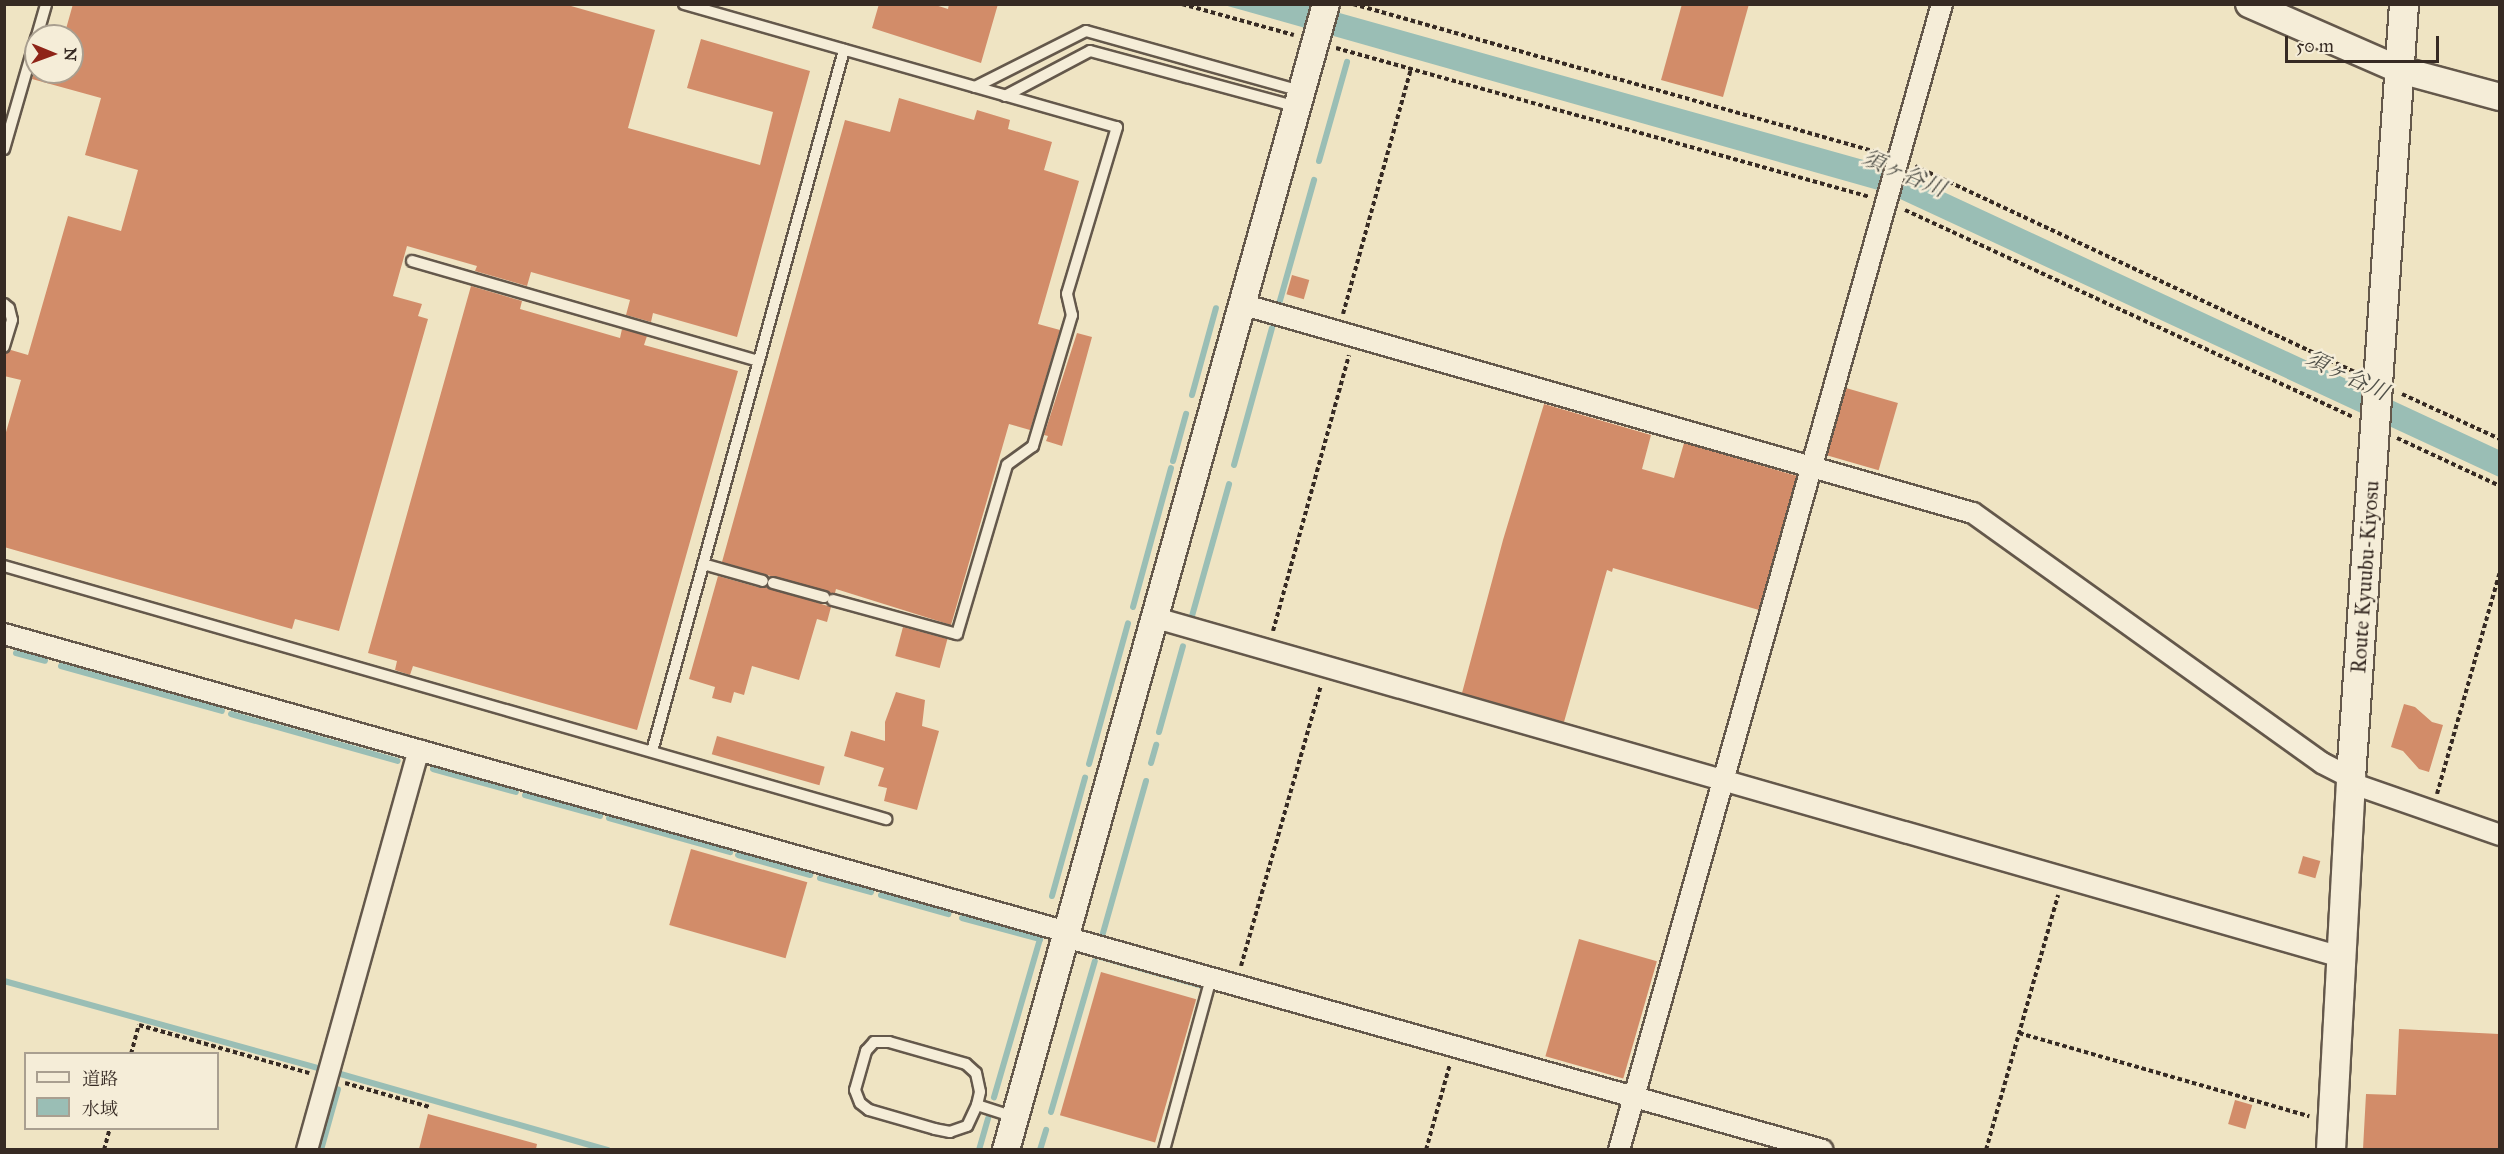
<!DOCTYPE html>
<html>
<head>
<meta charset="utf-8">
<style>
  body { margin:0 }
  #map { position:relative; width:2504px; height:1154px; overflow:hidden; background:#efe4c3; font-family:"IM FELL Great Primer","Noto Serif JP",serif }
  div>[style] { position:absolute }
  .water>* { inset:0; background:#9abeb5 }
  .stream>* { height:6px; margin:-3px; padding:0 3px; transform-origin:3px; border-radius:3px; background:#9abeb5 }
  .building>* { inset:0; background:#d28c69; transform-origin:0 0 }
  .path>* { height:4px; margin-top:-2px; transform-origin:0; background:repeating-linear-gradient(90deg,#362a23 0 4.5px,transparent 0 7.5px) }
  .roads { filter:drop-shadow(2px 0 #64584b) drop-shadow(-2px 0 #64584b) drop-shadow(0 2px #64584b) drop-shadow(0 -2px #64584b) }
  .service>* { height:10px; margin:-5px; padding:0 5px; transform-origin:5px; border-radius:5px; background:#f5edd8 }
  .minor>* { height:20px; margin:-10px; padding:0 10px; transform-origin:10px; border-radius:10px; background:#f5edd8 }
  .tertiary>* { height:26px; margin:-13px; padding:0 13px; transform-origin:13px; border-radius:13px; background:#f5edd8 }
  .secondary>* { height:28px; margin:-14px; padding:0 14px; transform-origin:14px; border-radius:14px; background:#f5edd8 }
  span { translate:-50% -50%; white-space:nowrap; text-align:center; line-height:1.15; -webkit-text-stroke:5px #f5edd8; paint-order:stroke }
  .street-label { font-size:21px; color:#362a23 }
  .water-label { font-size:22px; color:#4f4f48; font-style:italic }
  .frame { position:absolute; inset:0; border:6px solid #362a23; pointer-events:none }
  .legend { position:absolute; left:24px; top:1052px; width:195px; height:78px; box-sizing:border-box; background:#f5edd8; border:2px solid #a99f90; margin:0; padding:8px 10px; list-style:none; font-size:18px; color:#362a23 }
  .legend li { display:flex; align-items:center; gap:12px; height:30px }
  .legend b { width:30px; border:2px solid #a99f90 }
  .north { position:absolute; left:24px; top:24px; width:60px; height:60px; box-sizing:border-box; background:#f5edd8; border:2px solid #a99f90; border-radius:50%; rotate:91deg; font-size:16px; font-weight:700; line-height:24px; text-align:center; color:#362a23 }
  .north::after { content:''; display:block; margin:auto; width:21px; height:27px; background:#8f2418; clip-path:polygon(50% 0,100% 100%,50% 72%,0 100%) }
  .scale { position:absolute; left:2285px; top:36px; width:154px; height:27px; box-sizing:border-box; border:3px solid #362a23; border-top:0; padding-left:8px; font-size:18px; line-height:21px; white-space:nowrap; color:#362a23; -webkit-text-stroke:4px #f5edd8; paint-order:stroke }
</style>
</head>
<body>
<div id="map">
  <div class="water">
    <div style="clip-path:polygon(1224px 5px,1311px 5px,1892px 168px,2499px 450px,2499px 477px,1885px 192px)"></div>
  </div>
  <div class="stream">
    <div style="left:1319px;top:161px;width:103px;rotate:-74.2deg"></div>
    <div style="left:1279px;top:304px;width:129px;rotate:-74.2deg"></div>
    <div style="left:1192px;top:395px;width:90px;rotate:-74.6deg"></div>
    <div style="left:1173px;top:461px;width:49px;rotate:-74.5deg"></div>
    <div style="left:1234px;top:465px;width:142px;rotate:-74.5deg"></div>
    <div style="left:1133px;top:607px;width:144px;rotate:-74.7deg"></div>
    <div style="left:1192px;top:616px;width:137px;rotate:-74.3deg"></div>
    <div style="left:16px;top:653px;width:30px;rotate:15deg"></div>
    <div style="left:61px;top:666px;width:167px;rotate:15.6deg"></div>
    <div style="left:231px;top:714px;width:173px;rotate:15.7deg"></div>
    <div style="left:1159px;top:732px;width:89px;rotate:-74.4deg"></div>
    <div style="left:1151px;top:763px;width:19px;rotate:-74deg"></div>
    <div style="left:1089px;top:764px;width:146px;rotate:-74.5deg"></div>
    <div style="left:433px;top:769px;width:86px;rotate:15.5deg"></div>
    <div style="left:525px;top:795px;width:78px;rotate:15.6deg"></div>
    <div style="left:609px;top:818px;width:126px;rotate:15.7deg"></div>
    <div style="left:738px;top:855px;width:75px;rotate:15.5deg"></div>
    <div style="left:820px;top:878px;width:53px;rotate:15.4deg"></div>
    <div style="left:881px;top:895px;width:70px;rotate:15.8deg"></div>
    <div style="left:1052px;top:896px;width:123px;rotate:-74.4deg"></div>
    <div style="left:962px;top:918px;width:81px;rotate:15.1deg"></div>
    <div style="left:1040px;top:939px;width:165px;rotate:106.2deg"></div>
    <div style="left:1103px;top:933px;width:158px;rotate:-74.2deg"></div>
    <div style="left:1101px;top:957px;width:105px;rotate:16deg"></div>
    <div style="left:4px;top:981px;width:329px;rotate:15.5deg"></div>
    <div style="left:337px;top:1073px;width:282px;rotate:15.9deg"></div>
    <div style="left:1051px;top:1112px;width:157px;rotate:-73.8deg"></div>
    <div style="left:321px;top:1150px;width:63px;rotate:-74.4deg"></div>
    <div style="left:979px;top:1150px;width:33px;rotate:-74deg"></div>
    <div style="left:1040px;top:1150px;width:21px;rotate:-73deg"></div>
  </div>
  <div class="building">
    <div style="clip-path:polygon(73px 4px,564px 4px,655px 30px,628px 128px,760px 165px,773px 112px,687px 88px,701px 39px,810px 71px,737px 337px,653px 313px,651px 322px,626px 315px,630px 300px,531px 272px,527px 286px,475px 271px,477px 266px,407px 246px,393px 296px,422px 304px,418px 316px,428px 319px,339px 631px,295px 619px,292px 629px,4px 547px,4px 439px,21px 380px,4px 376px,4px 354px,11px 350px,28px 355px,68px 216px,121px 231px,138px 170px,85px 155px,101px 98px,32px 79px,34px 72px,72px 72px,72px 36px,64px 36px)"></div>
    <div style="clip-path:polygon(879px 4px,932px 4px,948px 9px,949px 4px,998px 4px,981px 63px,872px 28px)"></div>
    <div style="clip-path:polygon(1682px 4px,1749px 4px,1723px 97px,1661px 80px)"></div>
    <div style="clip-path:polygon(899px 98px,974px 120px,977px 110px,1010px 120px,1008px 129px,1052px 142px,1044px 170px,1079px 181px,1038px 324px,1060px 330px,1030px 430px,1009px 424px,951px 625px,836px 589px,835px 593px,830px 593px,722px 562px,845px 120px,890px 132px)"></div>
    <div style="left:1292px;top:275px;width:18px;height:20px;rotate:16deg"></div>
    <div style="clip-path:polygon(471px 286px,522px 301px,520px 309px,620px 338px,622px 329px,647px 336px,644px 345px,738px 371px,637px 730px,413px 666px,410px 675px,395px 670px,397px 661px,368px 653px)"></div>
    <div style="clip-path:polygon(1077px 333px,1092px 337px,1062px 446px,1046px 441px,1048px 436px,1044px 435px)"></div>
    <div style="left:1846px;top:388px;width:54px;height:70px;rotate:16deg"></div>
    <div style="clip-path:polygon(1544px 404px,1651px 435px,1642px 469px,1674px 478px,1684px 443px,1797px 476px,1759px 610px,1613px 568px,1612px 572px,1607px 570px,1564px 722px,1462px 693px,1503px 540px)"></div>
    <div style="clip-path:polygon(718px 576px,761px 588px,767px 587px,831px 607px,827px 622px,817px 619px,799px 680px,752px 666px,744px 695px,734px 692px,731px 703px,712px 698px,715px 687px,689px 679px)"></div>
    <div style="left:903px;top:627px;width:46px;height:30px;rotate:15deg"></div>
    <div style="clip-path:polygon(896px 692px,925px 700px,922px 726px,939px 731px,917px 810px,884px 801px,887px 788px,878px 786px,884px 768px,844px 756px,851px 731px,885px 741px,885px 722px)"></div>
    <div style="clip-path:polygon(2404px 704px,2415px 707px,2432px 722px,2443px 725px,2429px 772px,2419px 769px,2403px 751px,2391px 747px)"></div>
    <div style="left:717px;top:736px;width:112px;height:19px;rotate:16deg"></div>
    <div style="left:691px;top:849px;width:121px;height:79px;rotate:16deg"></div>
    <div style="left:2303px;top:856px;width:18px;height:18px;rotate:16deg"></div>
    <div style="left:1579px;top:939px;width:81px;height:122px;rotate:16deg"></div>
    <div style="left:1101px;top:972px;width:99px;height:149px;rotate:16deg"></div>
    <div style="clip-path:polygon(2399px 1029px,2499px 1034px,2499px 1149px,2363px 1149px,2366px 1094px,2396px 1095px)"></div>
    <div style="left:2235px;top:1100px;width:18px;height:25px;rotate:16deg"></div>
    <div style="clip-path:polygon(428px 1114px,537px 1144px,536px 1149px,419px 1149px)"></div>
  </div>
  <div class="path">
    <div style="left:1182px;top:4px;width:116px;rotate:15.5deg"></div>
    <div style="left:1353px;top:4px;width:548px;rotate:15.79deg"></div>
    <div style="left:1336px;top:48px;width:554px;rotate:15.59deg"></div>
    <div style="left:1915px;top:166px;width:487px;rotate:25.1deg"></div>
    <div style="left:1905px;top:210px;width:494px;rotate:24.8deg"></div>
    <div style="left:1343px;top:314px;width:254px;rotate:-74.5deg"></div>
    <div style="left:2402px;top:394px;width:108px;rotate:24.7deg"></div>
    <div style="left:2397px;top:438px;width:114px;rotate:25deg"></div>
    <div style="left:1273px;top:631px;width:286px;rotate:-74.6deg"></div>
    <div style="left:2437px;top:794px;width:231px;rotate:-74.2deg"></div>
    <div style="left:1241px;top:966px;width:292px;rotate:-74.1deg"></div>
    <div style="left:2019px;top:1033px;width:302px;rotate:16deg"></div>
    <div style="left:131px;top:1054px;width:30px;rotate:-75deg"></div>
    <div style="left:139px;top:1025px;width:177px;rotate:15.8deg"></div>
    <div style="left:345px;top:1083px;width:88px;rotate:15.8deg"></div>
    <div style="left:104px;top:1150px;width:23px;rotate:-75deg"></div>
    <div style="left:1426px;top:1150px;width:89px;rotate:-74.4deg"></div>
    <div style="left:1986px;top:1150px;width:265px;rotate:-74.2deg"></div>
  </div>
  <div class="roads">
    <div class="service">
      <div style="left:684px;top:4px;width:450px;rotate:15.9deg"></div>
      <div style="left:1117px;top:127px;width:174px;rotate:106.7deg"></div>
      <div style="left:1067px;top:294px;width:22px;rotate:77deg"></div>
      <div style="left:1072px;top:315px;width:137px;rotate:106.6deg"></div>
      <div style="left:1033px;top:446px;width:32px;rotate:144deg"></div>
      <div style="left:1007px;top:465px;width:176px;rotate:106.5deg"></div>
      <div style="left:957px;top:634px;width:129px;rotate:-164.7deg"></div>
      <div style="left:37px;top:36px;width:33px;rotate:-74deg"></div>
      <div style="left:975px;top:87px;width:124px;rotate:-26.8deg"></div>
      <div style="left:1086px;top:31px;width:223px;rotate:15.6deg"></div>
      <div style="left:1005px;top:96px;width:96px;rotate:-27.9deg"></div>
      <div style="left:1090px;top:51px;width:214px;rotate:15.1deg"></div>
      <div style="left:4px;top:149px;width:116px;rotate:-73.9deg"></div>
      <div style="left:412px;top:261px;width:361px;rotate:16.1deg"></div>
      <div style="left:4px;top:304px;width:6px;rotate:39deg"></div>
      <div style="left:9px;top:308px;width:12px;rotate:76deg"></div>
      <div style="left:12px;top:320px;width:28px;rotate:107deg"></div>
      <div style="left:703px;top:564px;width:62px;rotate:15.8deg"></div>
      <div style="left:4px;top:566px;width:918px;rotate:16.01deg"></div>
      <div style="left:773px;top:583px;width:53px;rotate:15.4deg"></div>
      <div style="left:652px;top:751px;width:727px;rotate:-74.68deg"></div>
      <div style="left:874px;top:1042px;width:15px"></div>
      <div style="left:889px;top:1042px;width:80px;rotate:15.9deg"></div>
      <div style="left:966px;top:1064px;width:13px;rotate:42deg"></div>
      <div style="left:976px;top:1073px;width:19px;rotate:78deg"></div>
      <div style="left:980px;top:1092px;width:13px;rotate:103deg"></div>
      <div style="left:977px;top:1105px;width:23px;rotate:115deg"></div>
      <div style="left:967px;top:1126px;width:18px;rotate:161deg"></div>
      <div style="left:950px;top:1132px;width:15px;rotate:-169deg"></div>
      <div style="left:935px;top:1129px;width:69px;rotate:-163.9deg"></div>
      <div style="left:869px;top:1110px;width:11px;rotate:-142deg"></div>
      <div style="left:860px;top:1103px;width:14px;rotate:-111deg"></div>
      <div style="left:855px;top:1090px;width:41px;rotate:-74.2deg"></div>
      <div style="left:866px;top:1051px;width:12px;rotate:-48deg"></div>
      <div style="left:977px;top:1105px;width:40px;rotate:18deg"></div>
      <div style="left:1164px;top:1150px;width:178px;rotate:-74.7deg"></div>
    </div>
    <div class="minor">
      <div style="left:1241px;top:304px;width:761px;rotate:15.94deg"></div>
      <div style="left:1973px;top:513px;width:429px;rotate:35.6deg"></div>
      <div style="left:2322px;top:763px;width:33px;rotate:27deg"></div>
      <div style="left:1156px;top:618px;width:1233px;rotate:15.96deg"></div>
      <div style="left:4px;top:634px;width:1104px;rotate:15.66deg"></div>
      <div style="left:2351px;top:783px;width:158px;rotate:19.2deg"></div>
      <div style="left:1065px;top:937px;width:787px;rotate:15.7deg"></div>
      <div style="left:307px;top:1150px;width:415px;rotate:-74.4deg"></div>
      <div style="left:1619px;top:1150px;width:1191px;rotate:-74.26deg"></div>
    </div>
    <div class="tertiary">
      <div style="left:2249px;top:4px;width:165px;rotate:23.6deg"></div>
      <div style="left:2400px;top:70px;width:104px;rotate:15.1deg"></div>
      <div style="left:1006px;top:1150px;width:1190px;rotate:-74.4deg"></div>
    </div>
    <div class="secondary">
      <div style="left:2331px;top:1150px;width:373px;rotate:-86.9deg"></div>
      <div style="left:2351px;top:778px;width:776px;rotate:-86.08deg"></div>
    </div>
  </div>
  <div class="street-label">
    <span style="left:2365px;top:577px;rotate:-86deg">Route Kyuubu-Kiyosu</span>
  </div>
  <div class="water-label">
    <span style="left:1904px;top:173px;rotate:23deg">須ヶ谷川</span>
    <span style="left:2347px;top:375px;rotate:25deg">須ヶ谷川</span>
  </div>
  <div class="frame"></div>
  <ul class="legend">
  <li><b style="height:8px;background:#f5edd8"></b>道路</li>
  <li><b style="height:16px;background:#9abeb5"></b>水域</li>
  </ul>
  <div class="north">N</div>
  <div class="scale">50 m</div>
</div>
</body>
</html>
